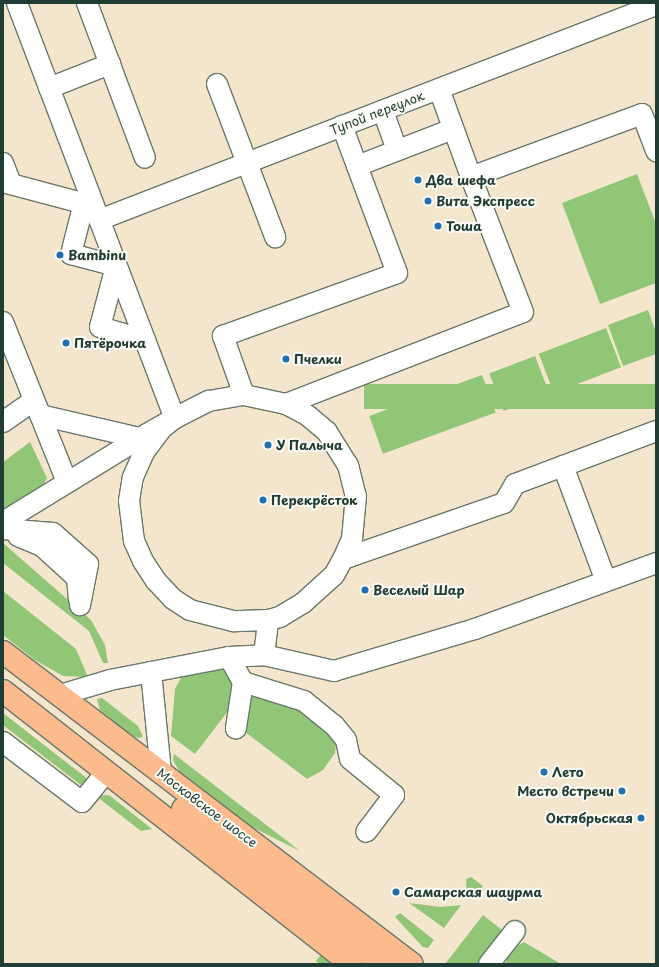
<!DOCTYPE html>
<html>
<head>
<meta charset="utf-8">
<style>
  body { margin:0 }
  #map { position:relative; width:659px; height:967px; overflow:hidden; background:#f3e6cd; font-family:"Playpen Sans",sans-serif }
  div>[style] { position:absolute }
  .green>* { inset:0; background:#92c677; transform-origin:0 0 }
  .roads { filter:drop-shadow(1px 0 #69786a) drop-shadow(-1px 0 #69786a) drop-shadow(0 1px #69786a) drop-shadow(0 -1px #69786a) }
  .minor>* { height:20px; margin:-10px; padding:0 10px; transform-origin:10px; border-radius:10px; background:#fff }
  .major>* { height:22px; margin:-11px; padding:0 11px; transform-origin:11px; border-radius:11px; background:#fbbb8d }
  .dots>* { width:11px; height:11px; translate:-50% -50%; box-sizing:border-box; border:2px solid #fdfcf7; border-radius:50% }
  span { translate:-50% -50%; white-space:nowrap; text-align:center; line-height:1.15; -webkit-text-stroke:4px #fdfcf7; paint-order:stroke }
  .street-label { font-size:13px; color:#1f3d34 }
  .poi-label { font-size:13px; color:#1f3d34; font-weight:700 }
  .left { translate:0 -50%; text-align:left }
  .right { translate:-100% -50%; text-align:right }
  .frame { position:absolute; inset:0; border:4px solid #1f3d34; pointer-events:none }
</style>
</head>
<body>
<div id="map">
  <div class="green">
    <div style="clip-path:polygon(637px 174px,656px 224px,656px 283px,600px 304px,562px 203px)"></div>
    <div style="clip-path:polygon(648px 310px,656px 332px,656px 354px,623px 366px,608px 325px)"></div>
    <div style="left:606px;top:328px;width:42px;height:72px;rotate:69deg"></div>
    <div style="left:535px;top:356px;width:40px;height:49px;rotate:69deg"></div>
    <div style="left:482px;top:375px;width:40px;height:120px;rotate:70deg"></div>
    <div style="left:656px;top:384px;width:25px;height:292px;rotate:90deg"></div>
    <div style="clip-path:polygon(30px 442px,47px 478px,38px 495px,3px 517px,3px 462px)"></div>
    <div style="clip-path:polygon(3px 543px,91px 620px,105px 645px,108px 663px,103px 663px,89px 631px,3px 563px)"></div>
    <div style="clip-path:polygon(3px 591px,76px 649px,88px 677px,63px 676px,35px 660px,3px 635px)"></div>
    <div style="clip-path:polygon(214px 666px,223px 669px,234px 680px,235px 702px,195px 754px,171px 736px,175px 689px,184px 672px)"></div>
    <div style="clip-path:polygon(256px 686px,325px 723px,336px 743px,335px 753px,323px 770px,307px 779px,236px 725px)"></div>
    <div style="clip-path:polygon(102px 698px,138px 726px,143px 737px,138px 738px,131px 735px,100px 710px,97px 699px)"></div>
    <div style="clip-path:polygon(3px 713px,89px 780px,86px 789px,3px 725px)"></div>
    <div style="clip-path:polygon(174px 754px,300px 851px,248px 825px,181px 774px,173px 760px)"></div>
    <div style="clip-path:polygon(109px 795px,152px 829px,141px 831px,96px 796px)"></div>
    <div style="clip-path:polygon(471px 877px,483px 886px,475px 897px,467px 895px,466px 879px)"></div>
    <div style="clip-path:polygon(409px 903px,441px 907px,461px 905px,444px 928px)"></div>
    <div style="clip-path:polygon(400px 913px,434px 940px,428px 948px,423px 947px,395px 917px)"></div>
    <div style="clip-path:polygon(483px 915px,507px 934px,484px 964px,445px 964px)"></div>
    <div style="clip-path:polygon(524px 942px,561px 964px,506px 964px,509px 950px)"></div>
    <div style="clip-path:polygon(325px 949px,345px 964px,320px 964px,316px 961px)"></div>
  </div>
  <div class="roads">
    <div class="minor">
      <div style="left:17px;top:3px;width:444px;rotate:69.2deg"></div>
      <div style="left:87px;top:3px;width:165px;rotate:69.5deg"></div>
      <div style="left:217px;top:84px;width:164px;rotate:69.2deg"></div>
      <div style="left:49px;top:88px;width:66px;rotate:-21.5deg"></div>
      <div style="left:439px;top:89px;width:94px;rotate:70deg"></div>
      <div style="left:471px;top:177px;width:182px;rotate:-20.2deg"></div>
      <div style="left:642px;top:114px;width:40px;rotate:69deg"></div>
      <div style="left:383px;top:111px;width:41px;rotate:70.3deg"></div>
      <div style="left:3px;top:163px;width:22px;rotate:69deg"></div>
      <div style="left:357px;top:166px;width:103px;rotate:-21.1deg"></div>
      <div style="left:3px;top:182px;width:93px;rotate:14.9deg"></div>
      <div style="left:84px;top:203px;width:53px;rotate:104.3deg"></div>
      <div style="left:71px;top:254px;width:47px;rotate:14.9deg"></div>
      <div style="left:116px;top:266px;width:63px;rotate:104.7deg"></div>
      <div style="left:100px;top:327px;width:47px;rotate:16.1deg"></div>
      <div style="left:99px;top:220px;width:597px;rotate:-21.11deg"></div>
      <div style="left:3px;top:322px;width:172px;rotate:68.2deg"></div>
      <div style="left:244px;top:395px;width:63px;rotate:-109.6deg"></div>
      <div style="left:223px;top:336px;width:185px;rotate:-19.9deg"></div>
      <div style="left:397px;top:273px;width:157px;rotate:-110.5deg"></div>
      <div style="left:286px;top:404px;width:254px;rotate:-21.2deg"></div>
      <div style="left:523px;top:312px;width:145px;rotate:-111.1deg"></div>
      <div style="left:40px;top:415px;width:103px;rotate:13deg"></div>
      <div style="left:140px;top:438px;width:7px;rotate:106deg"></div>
      <div style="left:3px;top:422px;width:38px;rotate:-35deg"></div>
      <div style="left:563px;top:466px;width:99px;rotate:-20.6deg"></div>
      <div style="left:3px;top:522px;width:161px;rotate:-31.5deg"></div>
      <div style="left:140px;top:438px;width:40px;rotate:-29.7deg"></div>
      <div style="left:175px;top:418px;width:38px;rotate:-27deg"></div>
      <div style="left:209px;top:401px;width:36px;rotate:-10deg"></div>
      <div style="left:244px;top:395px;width:43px;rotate:12.1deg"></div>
      <div style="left:286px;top:404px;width:24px;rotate:28deg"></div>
      <div style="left:307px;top:415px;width:26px;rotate:40deg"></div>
      <div style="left:327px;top:432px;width:39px;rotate:58deg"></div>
      <div style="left:348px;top:465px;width:32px;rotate:76deg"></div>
      <div style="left:356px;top:496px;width:43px;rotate:95.3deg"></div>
      <div style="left:352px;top:539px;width:22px;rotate:114deg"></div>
      <div style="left:343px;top:559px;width:18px;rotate:119deg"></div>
      <div style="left:334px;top:575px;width:42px;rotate:137.9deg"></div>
      <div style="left:303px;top:603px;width:27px;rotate:149deg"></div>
      <div style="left:280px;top:617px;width:12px;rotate:166deg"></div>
      <div style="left:268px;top:620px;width:35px;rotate:178deg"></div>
      <div style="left:233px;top:621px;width:44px;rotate:-165.7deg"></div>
      <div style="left:190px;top:610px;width:20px;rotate:-147deg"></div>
      <div style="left:173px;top:599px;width:25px;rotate:-133deg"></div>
      <div style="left:156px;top:581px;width:24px;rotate:-123deg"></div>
      <div style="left:143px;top:561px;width:22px;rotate:-114deg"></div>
      <div style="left:134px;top:541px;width:40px;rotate:-97.1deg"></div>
      <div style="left:129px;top:501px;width:24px;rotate:-81deg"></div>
      <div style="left:133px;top:477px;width:27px;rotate:-66deg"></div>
      <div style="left:144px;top:452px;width:30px;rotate:-53deg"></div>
      <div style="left:162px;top:428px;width:16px;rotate:-38deg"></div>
      <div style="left:3px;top:529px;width:50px;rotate:4.6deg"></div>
      <div style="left:53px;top:533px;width:47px;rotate:41.5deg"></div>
      <div style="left:88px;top:564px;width:42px;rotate:101deg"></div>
      <div style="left:18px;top:536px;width:26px;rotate:23deg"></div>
      <div style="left:42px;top:546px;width:47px;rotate:42.4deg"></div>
      <div style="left:77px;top:578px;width:21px;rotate:85deg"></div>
      <div style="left:343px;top:559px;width:170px;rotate:-19.2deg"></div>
      <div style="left:504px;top:503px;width:22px;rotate:-60deg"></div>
      <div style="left:515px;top:484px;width:51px;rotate:-20.6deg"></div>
      <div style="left:563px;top:466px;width:123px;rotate:69.5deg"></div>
      <div style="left:264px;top:655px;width:35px;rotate:-83deg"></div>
      <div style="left:229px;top:657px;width:35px;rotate:-3deg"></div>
      <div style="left:264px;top:655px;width:72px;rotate:12.9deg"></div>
      <div style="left:334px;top:671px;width:147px;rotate:-16.6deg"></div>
      <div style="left:475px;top:629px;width:193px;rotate:-20deg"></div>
      <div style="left:151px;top:672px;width:79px;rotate:-10.9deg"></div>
      <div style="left:229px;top:657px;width:29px;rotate:61deg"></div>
      <div style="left:243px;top:682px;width:47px;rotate:98.7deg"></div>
      <div style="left:243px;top:682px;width:64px;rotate:17.3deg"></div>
      <div style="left:304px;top:701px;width:38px;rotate:39deg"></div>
      <div style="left:334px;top:725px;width:19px;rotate:51deg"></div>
      <div style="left:346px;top:740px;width:19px;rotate:78deg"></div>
      <div style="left:350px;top:759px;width:57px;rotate:39.3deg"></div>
      <div style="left:394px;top:795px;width:46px;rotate:127.1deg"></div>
      <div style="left:60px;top:695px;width:52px;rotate:-16.7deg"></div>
      <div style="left:110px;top:680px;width:42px;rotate:-11deg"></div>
      <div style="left:151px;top:672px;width:101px;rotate:84.3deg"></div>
      <div style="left:3px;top:742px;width:99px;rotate:37.2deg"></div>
      <div style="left:82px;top:802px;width:38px;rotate:-51deg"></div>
      <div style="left:489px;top:964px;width:42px;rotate:-51.8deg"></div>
    </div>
    <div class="major">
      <div style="left:3px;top:652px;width:514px;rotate:37.34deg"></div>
      <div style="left:3px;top:691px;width:442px;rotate:38.1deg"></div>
      <div style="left:183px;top:809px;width:252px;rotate:37.9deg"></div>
    </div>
  </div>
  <div class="dots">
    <div style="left:418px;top:180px;background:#1f6fb2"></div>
    <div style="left:428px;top:201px;background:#1f6fb2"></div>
    <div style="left:438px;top:226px;background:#1f6fb2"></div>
    <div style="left:60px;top:255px;background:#1f6fb2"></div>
    <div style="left:66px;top:343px;background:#1f6fb2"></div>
    <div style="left:286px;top:359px;background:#1f6fb2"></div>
    <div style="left:268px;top:445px;background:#1f6fb2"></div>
    <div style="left:263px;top:500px;background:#1f6fb2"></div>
    <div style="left:365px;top:590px;background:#1f6fb2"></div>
    <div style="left:544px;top:772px;background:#1f6fb2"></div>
    <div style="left:622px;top:791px;background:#1f6fb2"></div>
    <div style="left:641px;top:818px;background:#1f6fb2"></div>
    <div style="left:396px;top:892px;background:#1f6fb2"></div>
  </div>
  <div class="street-label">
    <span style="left:377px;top:113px;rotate:-21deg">Тупой переулок</span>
    <span style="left:207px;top:808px;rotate:37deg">Московское шоссе</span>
  </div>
  <div class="poi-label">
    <span class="left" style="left:426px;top:180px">Два шефа</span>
    <span class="left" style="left:436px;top:201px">Вита Экспресс</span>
    <span class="left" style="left:446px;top:226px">Тоша</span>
    <span class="left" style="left:68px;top:255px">Bambinu</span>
    <span class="left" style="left:74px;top:343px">Пятёрочка</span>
    <span class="left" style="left:294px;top:359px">Пчелки</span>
    <span class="left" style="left:276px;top:445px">У Палыча</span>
    <span class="left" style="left:271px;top:500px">Перекрёсток</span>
    <span class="left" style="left:373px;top:590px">Веселый Шар</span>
    <span class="left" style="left:552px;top:772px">Лето</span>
    <span class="right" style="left:614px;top:791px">Место встречи</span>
    <span class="right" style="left:633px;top:818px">Октябрьская</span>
    <span class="left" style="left:404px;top:892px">Самарская шаурма</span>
  </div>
  <div class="frame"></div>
</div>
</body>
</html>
